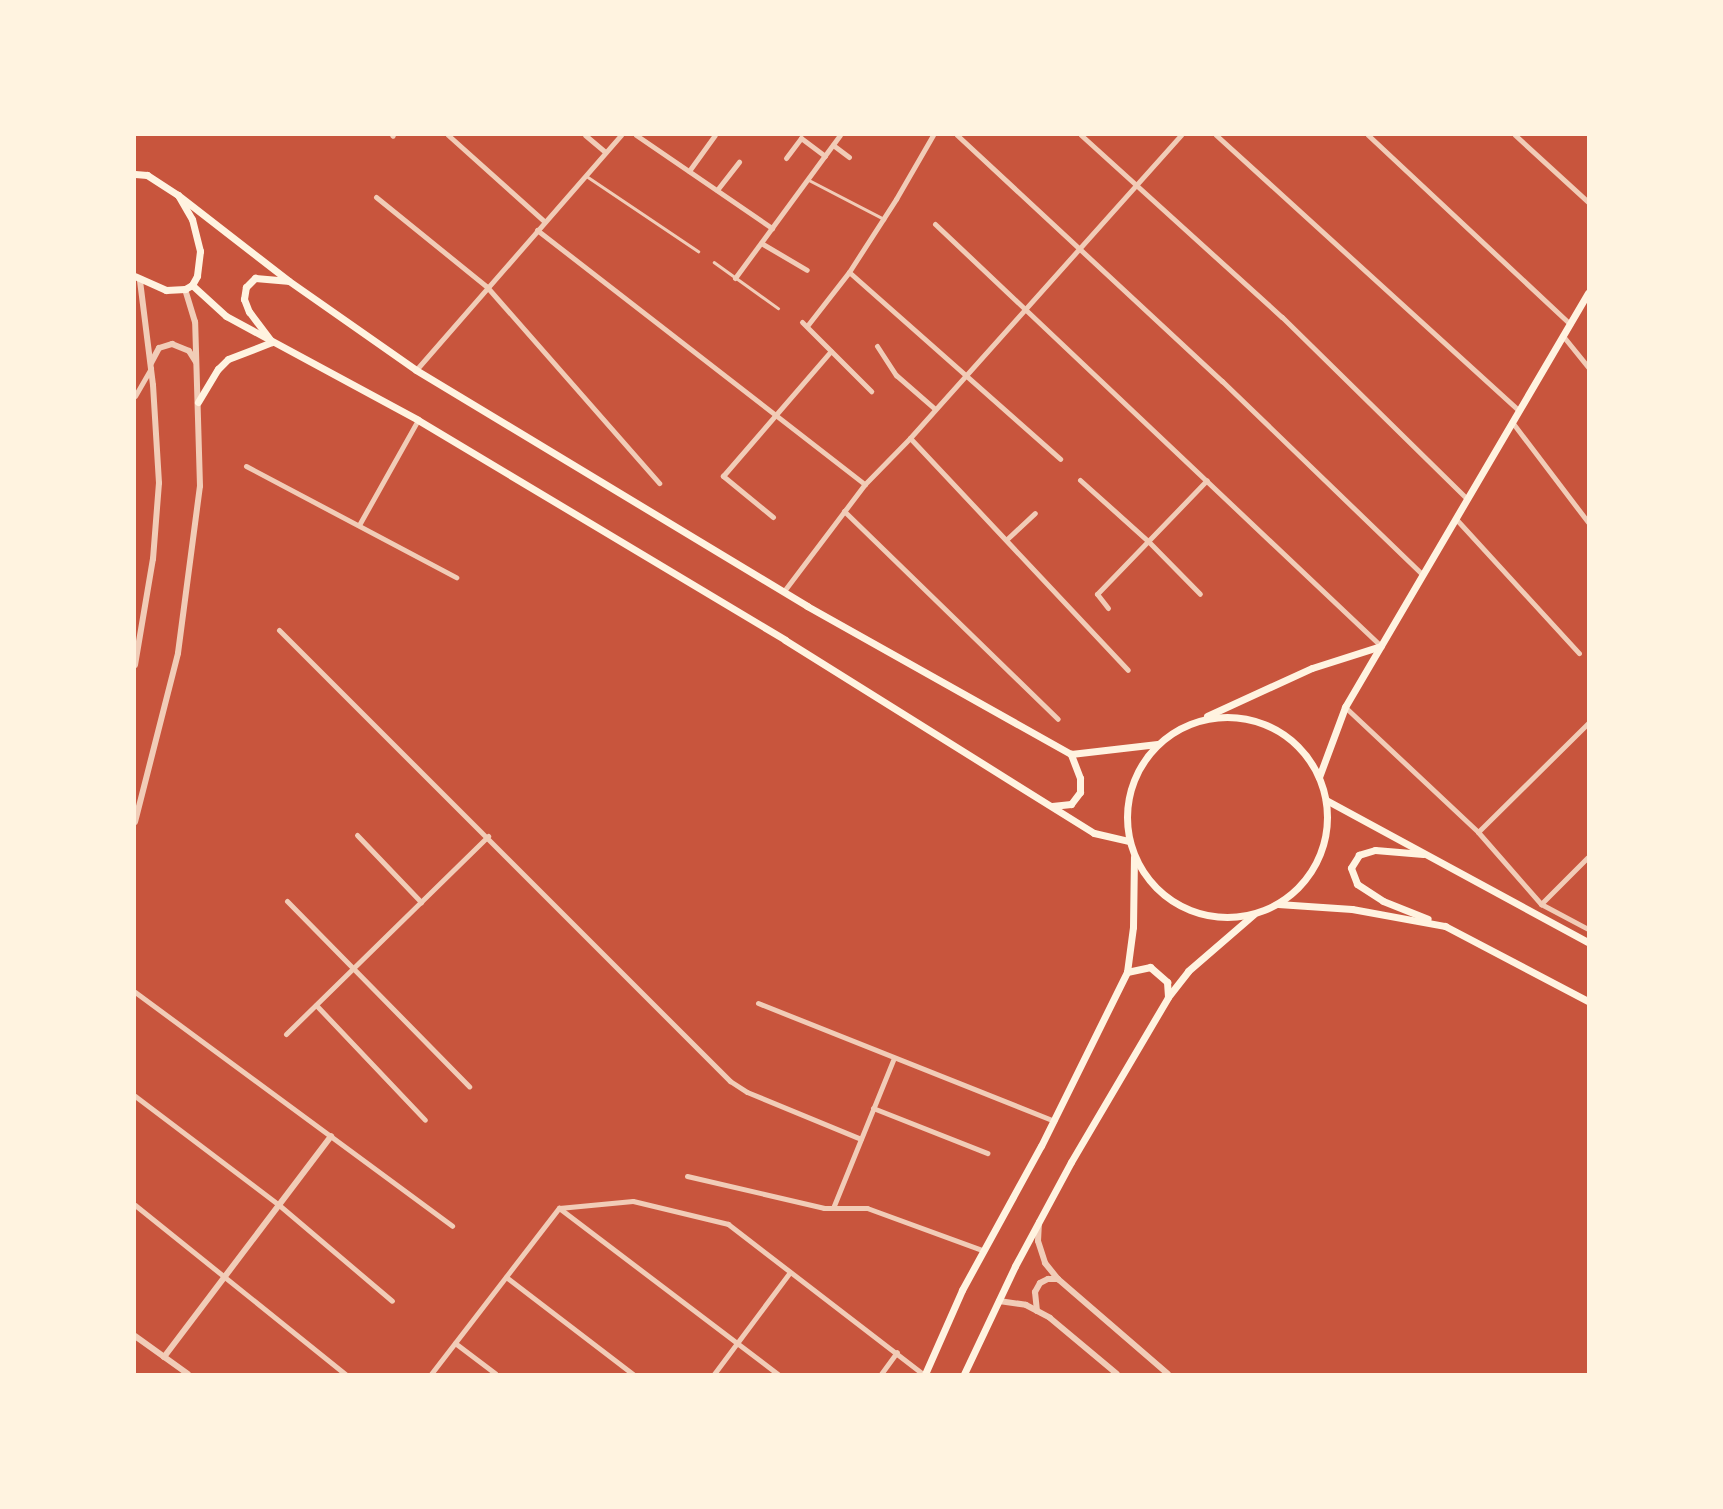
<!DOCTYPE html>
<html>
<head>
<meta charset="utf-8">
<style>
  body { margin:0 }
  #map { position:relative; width:1723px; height:1509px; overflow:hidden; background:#c8553d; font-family:"Source Serif 4",serif }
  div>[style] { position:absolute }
  .service>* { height:2.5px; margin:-1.25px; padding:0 1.25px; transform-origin:1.25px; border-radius:1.25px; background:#f1ccb7 }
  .minor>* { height:5px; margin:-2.5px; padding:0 2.5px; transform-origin:2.5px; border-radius:2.5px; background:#f1ccb7 }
  .tertiary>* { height:6px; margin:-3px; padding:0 3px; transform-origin:3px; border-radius:3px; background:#f1ccb7 }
  .secondary>* { height:7px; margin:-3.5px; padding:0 3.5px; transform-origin:3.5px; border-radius:3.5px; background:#fff3e0 }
  .secondary>.ring { margin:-3.5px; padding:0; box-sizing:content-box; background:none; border:7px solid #fff3e0; border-radius:50% }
  span { translate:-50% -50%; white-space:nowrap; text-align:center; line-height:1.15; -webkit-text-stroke:5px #fff3e0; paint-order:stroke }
  .frame { position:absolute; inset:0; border:136px solid #fff3e0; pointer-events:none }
</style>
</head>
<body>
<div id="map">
  <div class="service">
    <div style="left:588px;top:177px;width:133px;rotate:33.9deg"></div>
    <div style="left:809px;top:180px;width:85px;rotate:27.5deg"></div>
    <div style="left:714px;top:262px;width:79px;rotate:35.7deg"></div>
  </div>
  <div class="minor">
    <div style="left:392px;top:135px;width:1px;rotate:45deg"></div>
    <div style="left:448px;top:135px;width:129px;rotate:41.9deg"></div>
    <div style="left:585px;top:135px;width:26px;rotate:40deg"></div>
    <div style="left:636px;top:135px;width:165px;rotate:34.4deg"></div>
    <div style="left:957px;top:135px;width:362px;rotate:42.9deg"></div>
    <div style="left:1222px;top:381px;width:279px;rotate:44deg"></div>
    <div style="left:1081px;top:135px;width:271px;rotate:42.2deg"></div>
    <div style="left:1282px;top:317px;width:260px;rotate:44.5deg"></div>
    <div style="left:1216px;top:135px;width:410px;rotate:42.3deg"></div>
    <div style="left:1368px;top:135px;width:277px;rotate:43.1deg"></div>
    <div style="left:1515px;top:135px;width:99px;rotate:42.5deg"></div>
    <div style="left:833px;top:145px;width:20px;rotate:37deg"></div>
    <div style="left:786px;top:158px;width:25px;rotate:-53deg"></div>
    <div style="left:801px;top:138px;width:30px;rotate:37deg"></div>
    <div style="left:689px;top:171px;width:44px;rotate:-54.2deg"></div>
    <div style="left:717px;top:190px;width:36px;rotate:-52deg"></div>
    <div style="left:376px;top:197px;width:143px;rotate:39deg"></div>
    <div style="left:487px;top:287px;width:261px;rotate:48.7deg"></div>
    <div style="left:935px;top:224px;width:614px;rotate:43.42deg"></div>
    <div style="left:537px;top:230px;width:415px;rotate:37.8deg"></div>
    <div style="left:761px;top:243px;width:53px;rotate:30.4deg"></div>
    <div style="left:849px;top:272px;width:282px;rotate:41.5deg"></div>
    <div style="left:735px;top:278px;width:177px;rotate:-53.7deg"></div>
    <div style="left:802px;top:322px;width:98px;rotate:45deg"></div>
    <div style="left:807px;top:326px;width:68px;rotate:-52.1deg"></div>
    <div style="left:849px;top:272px;width:87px;rotate:-57.2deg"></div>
    <div style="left:896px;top:199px;width:74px;rotate:-60deg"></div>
    <div style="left:1563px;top:336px;width:40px;rotate:51deg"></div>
    <div style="left:877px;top:346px;width:35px;rotate:57deg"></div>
    <div style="left:896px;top:375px;width:50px;rotate:41deg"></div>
    <div style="left:416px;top:370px;width:312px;rotate:-48.9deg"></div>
    <div style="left:135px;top:396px;width:32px;rotate:-60deg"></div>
    <div style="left:1512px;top:422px;width:126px;rotate:52.8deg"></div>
    <div style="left:910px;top:438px;width:318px;rotate:46.8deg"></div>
    <div style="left:246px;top:466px;width:238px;rotate:27.9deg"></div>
    <div style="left:1080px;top:480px;width:91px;rotate:41.9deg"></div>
    <div style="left:1148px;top:541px;width:74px;rotate:45.5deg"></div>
    <div style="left:844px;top:511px;width:298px;rotate:44.2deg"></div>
    <div style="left:773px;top:517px;width:65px;rotate:-140.6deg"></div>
    <div style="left:723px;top:476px;width:165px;rotate:-49.2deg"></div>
    <div style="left:1456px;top:519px;width:182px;rotate:47.5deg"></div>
    <div style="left:359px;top:525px;width:120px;rotate:-60.7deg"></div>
    <div style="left:1007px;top:539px;width:38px;rotate:-43deg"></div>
    <div style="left:784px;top:591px;width:134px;rotate:-52.9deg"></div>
    <div style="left:865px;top:484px;width:64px;rotate:-45.6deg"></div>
    <div style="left:910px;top:438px;width:407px;rotate:-48.2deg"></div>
    <div style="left:1108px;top:608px;width:18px;rotate:-128deg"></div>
    <div style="left:1097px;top:594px;width:158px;rotate:-46deg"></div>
    <div style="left:279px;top:630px;width:638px;rotate:45deg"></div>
    <div style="left:730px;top:1081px;width:20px;rotate:33deg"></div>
    <div style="left:747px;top:1092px;width:123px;rotate:22.4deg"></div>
    <div style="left:1345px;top:707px;width:183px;rotate:43.2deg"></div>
    <div style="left:1478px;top:832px;width:96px;rotate:48.8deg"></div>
    <div style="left:1541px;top:904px;width:53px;rotate:28deg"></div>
    <div style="left:1478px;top:832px;width:155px;rotate:-44.7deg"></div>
    <div style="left:357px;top:835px;width:93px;rotate:46.3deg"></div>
    <div style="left:287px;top:901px;width:260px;rotate:45.5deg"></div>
    <div style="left:1541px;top:904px;width:66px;rotate:-45deg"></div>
    <div style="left:135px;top:992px;width:394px;rotate:36.4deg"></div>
    <div style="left:758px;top:1003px;width:319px;rotate:21.7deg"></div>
    <div style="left:316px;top:1005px;width:158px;rotate:46.5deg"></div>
    <div style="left:286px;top:1034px;width:283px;rotate:-44.4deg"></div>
    <div style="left:135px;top:1096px;width:181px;rotate:37.1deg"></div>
    <div style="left:279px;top:1205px;width:148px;rotate:40.3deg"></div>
    <div style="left:873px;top:1108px;width:123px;rotate:21.5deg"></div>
    <div style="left:687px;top:1176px;width:141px;rotate:13.1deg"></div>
    <div style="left:824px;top:1208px;width:43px"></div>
    <div style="left:867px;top:1208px;width:122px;rotate:20.1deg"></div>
    <div style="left:135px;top:1205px;width:270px;rotate:38.8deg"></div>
    <div style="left:559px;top:1208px;width:74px;rotate:-5.4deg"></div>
    <div style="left:633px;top:1201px;width:98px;rotate:13.6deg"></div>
    <div style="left:728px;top:1224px;width:246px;rotate:37.6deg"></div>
    <div style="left:559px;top:1208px;width:275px;rotate:37.2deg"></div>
    <div style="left:833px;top:1208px;width:162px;rotate:-67.9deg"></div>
    <div style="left:506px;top:1277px;width:160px;rotate:37.4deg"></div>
    <div style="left:455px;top:1343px;width:51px;rotate:37.1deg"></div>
    <div style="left:431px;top:1374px;width:210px;rotate:-52.4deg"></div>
    <div style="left:714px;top:1374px;width:127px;rotate:-53.3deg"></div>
    <div style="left:881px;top:1374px;width:27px;rotate:-54deg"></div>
  </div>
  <div class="tertiary">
    <div style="left:151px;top:363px;width:17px;rotate:-62deg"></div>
    <div style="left:159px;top:348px;width:14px;rotate:-17deg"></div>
    <div style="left:172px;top:344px;width:18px;rotate:22deg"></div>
    <div style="left:189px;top:351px;width:13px;rotate:58deg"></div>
    <div style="left:135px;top:665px;width:108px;rotate:-80.4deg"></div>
    <div style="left:153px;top:559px;width:76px;rotate:-85.5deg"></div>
    <div style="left:159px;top:483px;width:98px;rotate:-93.5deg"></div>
    <div style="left:153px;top:385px;width:105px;rotate:-97.1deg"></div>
    <div style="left:135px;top:822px;width:174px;rotate:-75.7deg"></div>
    <div style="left:178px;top:653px;width:168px;rotate:-82.5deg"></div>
    <div style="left:200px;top:486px;width:164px;rotate:-91.7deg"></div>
    <div style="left:195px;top:322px;width:34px;rotate:-107deg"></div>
    <div style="left:1039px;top:1222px;width:19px;rotate:93deg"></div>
    <div style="left:1038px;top:1241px;width:23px;rotate:72deg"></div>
    <div style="left:1045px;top:1263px;width:21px;rotate:51deg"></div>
    <div style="left:1058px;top:1279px;width:145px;rotate:40.8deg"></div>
    <div style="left:999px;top:1301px;width:27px;rotate:8deg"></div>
    <div style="left:1026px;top:1305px;width:27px;rotate:28deg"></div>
    <div style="left:1050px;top:1318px;width:87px;rotate:39.9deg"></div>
    <div style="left:1037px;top:1311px;width:19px;rotate:-96deg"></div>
    <div style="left:1035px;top:1292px;width:10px;rotate:-61deg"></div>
    <div style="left:1040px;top:1283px;width:9px;rotate:-27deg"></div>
    <div style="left:1048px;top:1279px;width:10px"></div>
    <div style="left:135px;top:1336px;width:65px;rotate:35.6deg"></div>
    <div style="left:164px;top:1357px;width:277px;rotate:-52.9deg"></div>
  </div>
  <div class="secondary">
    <div style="left:135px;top:174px;width:12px;rotate:5deg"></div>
    <div style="left:147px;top:175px;width:37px;rotate:33deg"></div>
    <div style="left:178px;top:195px;width:28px;rotate:60deg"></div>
    <div style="left:192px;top:219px;width:33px;rotate:76deg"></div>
    <div style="left:200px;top:251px;width:25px;rotate:97deg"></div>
    <div style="left:197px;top:276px;width:10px;rotate:119deg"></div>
    <div style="left:192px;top:285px;width:8px;rotate:150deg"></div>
    <div style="left:185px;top:289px;width:19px;rotate:177deg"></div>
    <div style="left:166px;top:290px;width:34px;rotate:-156deg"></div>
    <div style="left:178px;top:195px;width:140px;rotate:37.8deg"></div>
    <div style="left:289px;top:281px;width:155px;rotate:35deg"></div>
    <div style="left:416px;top:370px;width:457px;rotate:31.1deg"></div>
    <div style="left:807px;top:606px;width:303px;rotate:29.3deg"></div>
    <div style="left:1071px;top:754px;width:87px;rotate:-6.6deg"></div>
    <div style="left:192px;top:285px;width:46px;rotate:42.4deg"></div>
    <div style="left:226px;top:316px;width:218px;rotate:28.4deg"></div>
    <div style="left:418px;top:420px;width:428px;rotate:30.9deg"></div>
    <div style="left:785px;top:640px;width:364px;rotate:32deg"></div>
    <div style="left:1094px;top:833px;width:35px;rotate:13deg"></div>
    <div style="left:198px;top:402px;width:39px;rotate:-59deg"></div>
    <div style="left:218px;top:369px;width:14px;rotate:-45deg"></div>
    <div style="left:228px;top:359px;width:47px;rotate:-21.1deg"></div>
    <div style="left:272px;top:342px;width:38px;rotate:-127deg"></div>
    <div style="left:249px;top:312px;width:14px;rotate:-111deg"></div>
    <div style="left:244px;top:299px;width:12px;rotate:-81deg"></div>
    <div style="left:246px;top:287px;width:13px;rotate:-45deg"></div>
    <div style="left:255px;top:278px;width:32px;rotate:5deg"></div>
    <div style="left:1207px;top:716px;width:115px;rotate:-24.6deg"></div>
    <div style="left:1312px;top:668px;width:72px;rotate:-17.7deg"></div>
    <div class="ring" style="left:1127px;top:717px;width:193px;height:193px"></div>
    <div style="left:1319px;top:777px;width:75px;rotate:-69.6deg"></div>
    <div style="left:1345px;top:707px;width:480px;rotate:-59.6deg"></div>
    <div style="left:1326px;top:800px;width:298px;rotate:28.5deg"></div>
    <div style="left:1052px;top:806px;width:19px;rotate:-6deg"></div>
    <div style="left:1071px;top:804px;width:15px;rotate:-53deg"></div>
    <div style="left:1080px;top:792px;width:14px;rotate:-90deg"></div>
    <div style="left:1080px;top:778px;width:26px;rotate:-111deg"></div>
    <div style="left:1423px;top:854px;width:48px;rotate:-175.2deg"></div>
    <div style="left:1375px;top:850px;width:17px;rotate:163deg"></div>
    <div style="left:1359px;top:855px;width:15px;rotate:122deg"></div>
    <div style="left:1351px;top:868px;width:17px;rotate:69deg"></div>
    <div style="left:1357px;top:884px;width:31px;rotate:33deg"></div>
    <div style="left:1383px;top:901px;width:48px;rotate:21.8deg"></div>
    <div style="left:1278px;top:904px;width:74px;rotate:3.9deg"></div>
    <div style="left:1352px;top:909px;width:95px;rotate:10.4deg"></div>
    <div style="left:1445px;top:926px;width:161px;rotate:27.7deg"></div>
    <div style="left:1127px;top:972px;width:24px;rotate:-12deg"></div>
    <div style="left:1150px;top:967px;width:23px;rotate:41deg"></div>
    <div style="left:1167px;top:982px;width:14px;rotate:86deg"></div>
    <div style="left:925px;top:1374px;width:92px;rotate:-66.2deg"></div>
    <div style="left:962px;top:1290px;width:164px;rotate:-61.3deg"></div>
    <div style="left:1041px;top:1146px;width:194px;rotate:-63.7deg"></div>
    <div style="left:1127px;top:972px;width:45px;rotate:-82.4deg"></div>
    <div style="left:1133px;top:927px;width:70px;rotate:-89.2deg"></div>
    <div style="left:964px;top:1374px;width:119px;rotate:-64.7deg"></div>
    <div style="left:1015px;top:1266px;width:118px;rotate:-61.7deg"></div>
    <div style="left:1071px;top:1162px;width:191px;rotate:-59.5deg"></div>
    <div style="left:1168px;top:997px;width:33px;rotate:-52deg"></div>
    <div style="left:1188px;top:971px;width:87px;rotate:-40.8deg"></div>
  </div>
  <div class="frame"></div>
</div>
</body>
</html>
